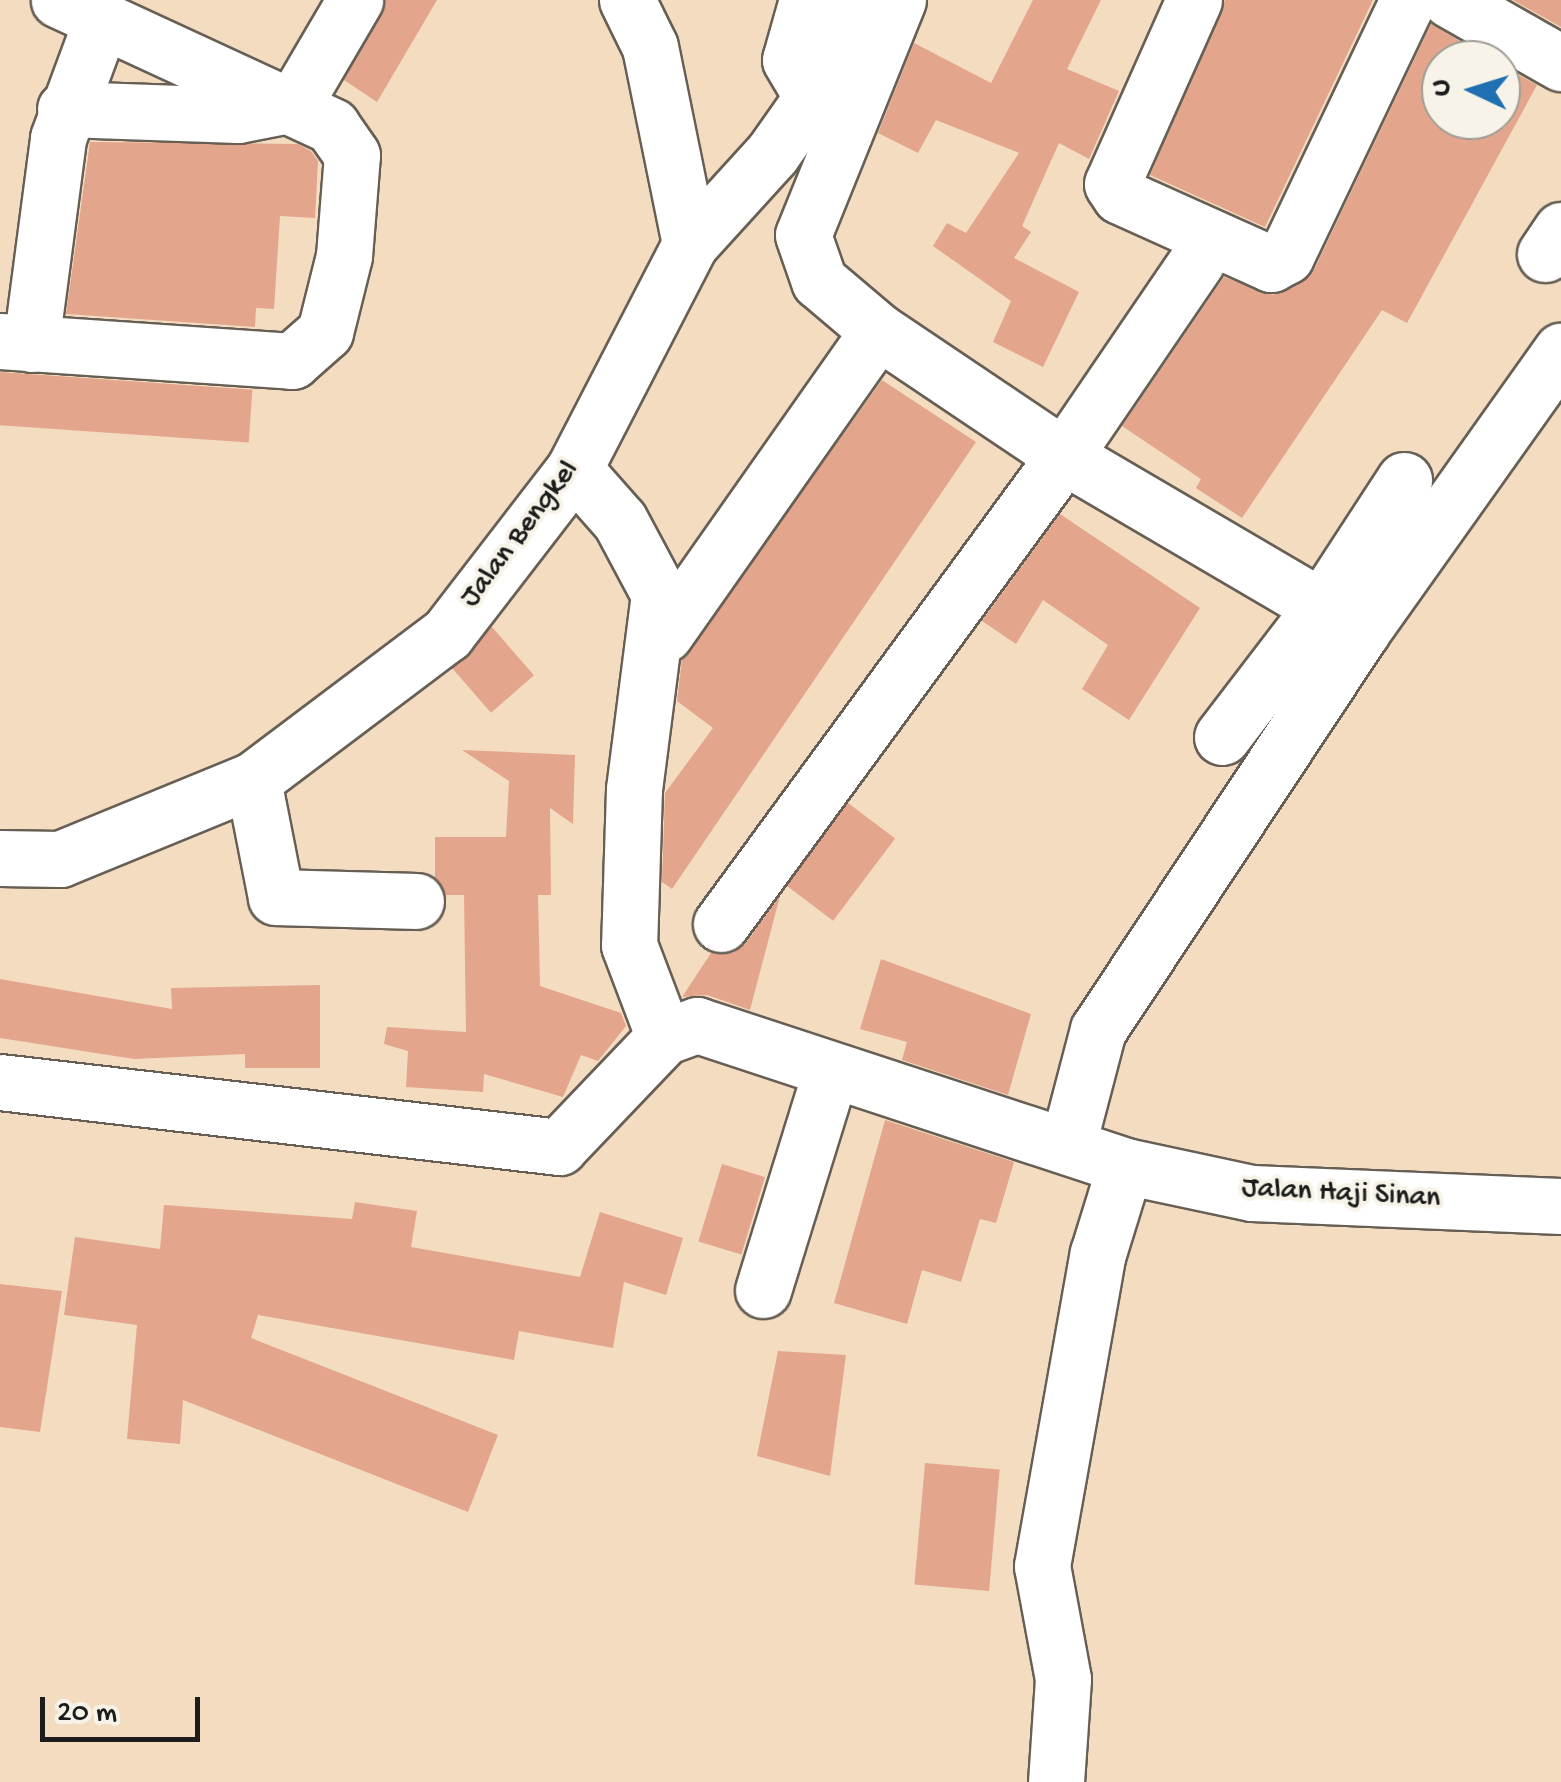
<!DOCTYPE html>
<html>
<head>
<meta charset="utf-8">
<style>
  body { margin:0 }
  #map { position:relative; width:1561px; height:1782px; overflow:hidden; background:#f3dcc0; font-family:"Gochi Hand",sans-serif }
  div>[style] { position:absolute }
  .building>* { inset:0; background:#e3a68d; transform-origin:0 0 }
  .roads { filter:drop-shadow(2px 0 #675f55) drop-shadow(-2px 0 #675f55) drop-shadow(0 2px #675f55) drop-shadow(0 -2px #675f55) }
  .street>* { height:55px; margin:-27.5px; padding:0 27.5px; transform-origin:27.5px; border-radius:27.5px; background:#fff }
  span { translate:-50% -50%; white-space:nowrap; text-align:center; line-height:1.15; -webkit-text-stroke:8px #f7f3e8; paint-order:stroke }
  .street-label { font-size:30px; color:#1c1c1c }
  .north { position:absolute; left:1421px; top:40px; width:100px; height:100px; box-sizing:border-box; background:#f7f3e8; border:2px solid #9f9d96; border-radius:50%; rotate:274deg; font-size:28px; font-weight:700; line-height:40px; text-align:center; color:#1c1c1c }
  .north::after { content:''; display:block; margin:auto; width:35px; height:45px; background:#1f6fb2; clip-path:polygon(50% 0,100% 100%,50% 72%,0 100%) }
  .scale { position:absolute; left:40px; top:1697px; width:160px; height:45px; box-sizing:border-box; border:5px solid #1c1c1c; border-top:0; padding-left:12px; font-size:30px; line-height:35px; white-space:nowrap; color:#1c1c1c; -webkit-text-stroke:8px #f7f3e8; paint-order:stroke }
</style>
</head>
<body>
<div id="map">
  <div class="building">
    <div style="clip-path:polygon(386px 0,437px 0,377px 102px,344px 80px)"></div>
    <div style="clip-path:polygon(1033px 0,1101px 0,1067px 69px,1119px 91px,1089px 159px,1059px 143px,1022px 226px,1031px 232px,1014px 258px,1079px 292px,1043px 367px,993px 342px,1011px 301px,933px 246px,947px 223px,966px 233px,1019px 153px,936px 120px,918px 153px,878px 133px,914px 43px,991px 83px)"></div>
    <div style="clip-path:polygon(1225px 0,1373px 0,1265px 227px,1150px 175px)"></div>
    <div style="clip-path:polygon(1513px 0,1561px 0,1561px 27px)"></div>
    <div style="clip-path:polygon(1431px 24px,1492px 60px,1441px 60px,1441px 120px,1501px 120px,1501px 65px,1537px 85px,1407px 323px,1382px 310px,1242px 518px,1196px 488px,1201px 479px,1122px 426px,1224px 277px,1273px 295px,1314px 270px)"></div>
    <div style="clip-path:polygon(90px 142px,298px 144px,311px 151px,318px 161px,315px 218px,280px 216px,274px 309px,256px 308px,255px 327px,66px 314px)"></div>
    <div style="left:0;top:372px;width:253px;height:53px;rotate:4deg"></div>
    <div style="clip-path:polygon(882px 380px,976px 442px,672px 889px,662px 882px,665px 793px,713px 728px,677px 701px,682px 659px)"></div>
    <div style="clip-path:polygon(1060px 514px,1200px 608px,1129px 720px,1082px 689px,1108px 645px,1043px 600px,1016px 644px,982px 621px)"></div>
    <div style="left:492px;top:627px;width:64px;height:57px;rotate:49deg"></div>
    <div style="clip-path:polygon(462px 750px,575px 755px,573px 824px,550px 808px,551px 895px,538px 895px,540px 986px,621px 1013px,626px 1026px,598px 1061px,581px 1055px,563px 1097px,484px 1074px,483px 1092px,406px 1087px,408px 1051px,384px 1044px,387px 1027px,466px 1032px,464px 895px,446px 895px,435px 877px,435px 837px,506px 837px,509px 781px)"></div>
    <div style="left:848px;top:803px;width:59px;height:103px;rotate:37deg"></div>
    <div style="clip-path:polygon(780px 896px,750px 1010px,707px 995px,682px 997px,711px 953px,733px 953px,746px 943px)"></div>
    <div style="clip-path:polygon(881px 959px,1031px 1014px,1008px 1095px,902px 1060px,907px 1042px,860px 1029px)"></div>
    <div style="clip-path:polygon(0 979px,172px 1009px,171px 988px,320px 985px,320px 1068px,245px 1068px,245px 1054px,134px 1059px,0 1038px)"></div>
    <div style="clip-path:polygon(885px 1120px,1014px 1162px,996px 1223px,980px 1219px,961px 1282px,922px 1270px,907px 1324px,834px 1303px)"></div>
    <div style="left:722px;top:1164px;width:45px;height:81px;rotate:17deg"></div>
    <div style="clip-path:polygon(355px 1202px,417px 1211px,411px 1247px,580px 1277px,600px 1212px,683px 1238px,666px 1295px,624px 1282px,613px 1348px,519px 1331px,514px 1360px,258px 1315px,251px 1338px,498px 1435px,468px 1512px,183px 1400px,180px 1444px,127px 1439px,137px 1325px,64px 1315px,75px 1237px,160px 1249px,164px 1205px,352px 1219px)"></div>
    <div style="clip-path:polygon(0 1284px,62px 1291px,40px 1432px,0 1427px)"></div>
    <div style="clip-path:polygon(778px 1351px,846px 1355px,830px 1476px,757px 1456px)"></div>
    <div style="left:925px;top:1463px;width:75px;height:122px;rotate:5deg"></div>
  </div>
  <div class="roads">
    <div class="street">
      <div style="left:627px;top:0;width:52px;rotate:63.9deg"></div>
      <div style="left:650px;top:47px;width:201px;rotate:78.5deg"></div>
      <div style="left:807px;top:0;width:62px;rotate:105.8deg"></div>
      <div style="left:790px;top:60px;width:43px;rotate:59.3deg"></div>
      <div style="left:898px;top:0;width:253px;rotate:112deg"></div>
      <div style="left:803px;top:235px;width:49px;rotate:70.8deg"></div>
      <div style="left:819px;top:281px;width:77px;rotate:40.3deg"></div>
      <div style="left:878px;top:331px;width:224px;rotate:33.9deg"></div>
      <div style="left:1064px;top:456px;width:346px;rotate:30.4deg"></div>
      <div style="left:1194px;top:0;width:201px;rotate:114deg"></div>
      <div style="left:1112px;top:184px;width:14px;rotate:56deg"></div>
      <div style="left:1120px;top:196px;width:166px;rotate:24.2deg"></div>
      <div style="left:1271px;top:264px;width:17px;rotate:-28deg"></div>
      <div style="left:1286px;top:256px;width:284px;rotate:-64.5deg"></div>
      <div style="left:1450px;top:0;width:128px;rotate:29.6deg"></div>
      <div style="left:65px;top:109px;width:173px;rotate:2deg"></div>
      <div style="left:238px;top:115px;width:57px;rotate:-11.1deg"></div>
      <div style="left:294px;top:104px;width:121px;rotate:-59.6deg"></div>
      <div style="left:1545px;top:254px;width:29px;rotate:-56deg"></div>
      <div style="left:0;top:341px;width:293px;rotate:3.9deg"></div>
      <div style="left:292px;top:361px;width:44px;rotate:-41.3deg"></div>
      <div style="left:325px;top:332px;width:78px;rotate:-76deg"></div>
      <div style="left:344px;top:256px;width:101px;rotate:-85.5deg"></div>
      <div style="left:352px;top:155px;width:35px;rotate:-125deg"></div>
      <div style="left:332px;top:126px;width:301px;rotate:-155.2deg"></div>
      <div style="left:31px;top:344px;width:208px;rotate:-82.5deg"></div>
      <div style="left:58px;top:138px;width:127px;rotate:-69.7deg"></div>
      <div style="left:574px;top:469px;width:69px;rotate:48.5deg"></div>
      <div style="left:620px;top:521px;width:83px;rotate:61.9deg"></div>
      <div style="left:659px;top:594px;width:197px;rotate:97.3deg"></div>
      <div style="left:634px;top:789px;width:156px;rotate:91.8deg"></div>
      <div style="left:629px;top:945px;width:98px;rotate:69.2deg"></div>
      <div style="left:665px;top:634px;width:370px;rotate:-54.9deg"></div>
      <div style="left:1222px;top:737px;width:161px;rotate:-52.6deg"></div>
      <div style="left:1320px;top:609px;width:154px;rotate:-56.9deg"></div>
      <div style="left:253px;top:780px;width:119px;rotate:78.9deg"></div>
      <div style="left:276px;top:897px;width:140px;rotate:1.6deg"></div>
      <div style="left:0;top:858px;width:60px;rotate:1deg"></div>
      <div style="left:60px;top:859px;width:209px;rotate:-22.3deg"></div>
      <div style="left:253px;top:780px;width:243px;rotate:-37deg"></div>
      <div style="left:447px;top:634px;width:208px;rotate:-52.4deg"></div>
      <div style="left:574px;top:469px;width:253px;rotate:-62.7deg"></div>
      <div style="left:690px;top:244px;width:122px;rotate:-47.7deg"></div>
      <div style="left:772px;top:154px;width:70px;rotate:-54.9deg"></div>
      <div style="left:812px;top:97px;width:105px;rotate:-67.1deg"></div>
      <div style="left:721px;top:924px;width:580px;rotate:-53.76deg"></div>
      <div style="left:1064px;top:456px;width:236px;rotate:-55.7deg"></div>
      <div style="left:0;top:1082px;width:563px;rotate:6.63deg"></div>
      <div style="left:559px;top:1147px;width:152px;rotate:-46.3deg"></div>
      <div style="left:664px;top:1037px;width:35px;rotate:-20deg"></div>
      <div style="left:697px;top:1025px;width:451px;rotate:18.2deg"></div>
      <div style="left:1125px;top:1166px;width:130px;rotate:12deg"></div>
      <div style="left:1252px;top:1193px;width:309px;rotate:2.4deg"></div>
      <div style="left:1068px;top:1144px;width:118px;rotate:-75.3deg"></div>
      <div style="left:1098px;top:1030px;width:478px;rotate:-56.5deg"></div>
      <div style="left:1362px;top:631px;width:344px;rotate:-54.6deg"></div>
      <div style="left:763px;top:1290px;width:227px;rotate:-72.8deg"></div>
      <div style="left:1056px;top:1782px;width:103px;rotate:-86.1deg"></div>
      <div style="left:1063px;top:1679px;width:115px;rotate:-100.5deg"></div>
      <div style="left:1042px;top:1566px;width:318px;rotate:-79.9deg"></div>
      <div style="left:1098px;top:1253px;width:91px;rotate:-72.8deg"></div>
    </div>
  </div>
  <div class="street-label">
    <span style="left:521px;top:535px;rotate:-53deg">Jalan Bengkel</span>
    <span style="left:1341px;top:1195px;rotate:3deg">Jalan Haji Sinan</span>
  </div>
  <div class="north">U</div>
  <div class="scale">20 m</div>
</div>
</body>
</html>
